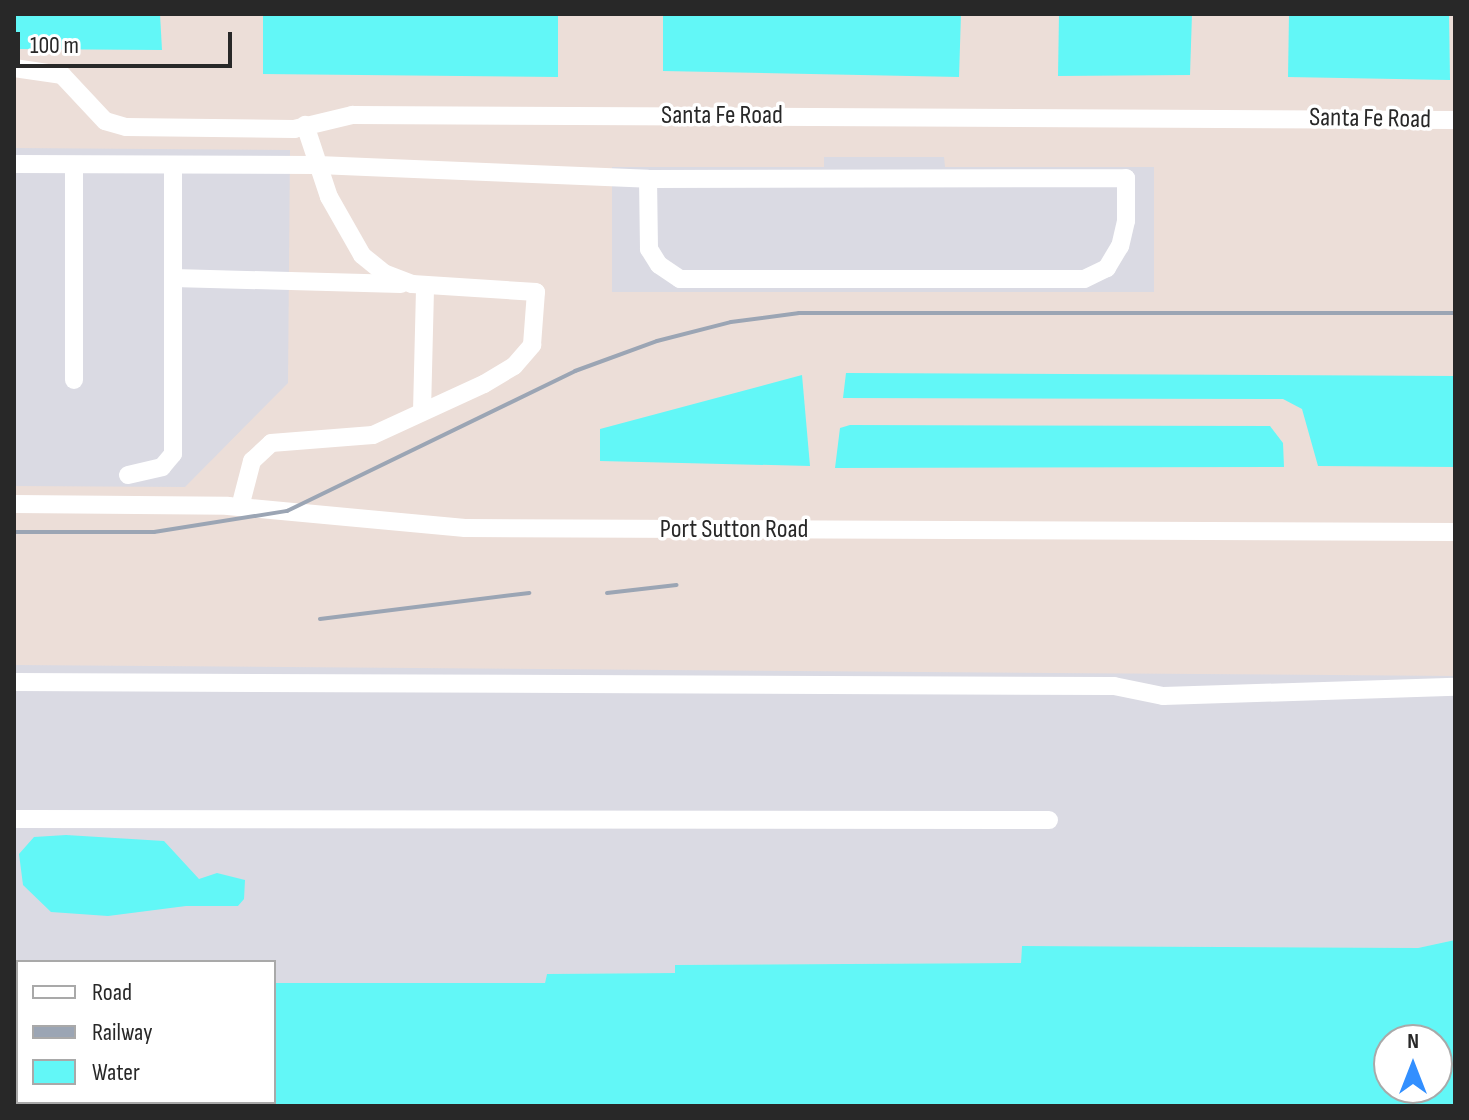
<!DOCTYPE html>
<html>
<head>
<meta charset="utf-8">
<style>
	body { margin:0 }
	#map { position:relative; width:1469px; height:1120px; overflow:hidden; background:#ecded8; font-family:"Sofia Sans Condensed",sans-serif }
	div>[style] { position:absolute }
	.industrial>* { inset:0; background:#dadae3 }
	.water>* { inset:0; background:#62f7f7 }
	.minor>* { height:18px; margin:-9px; padding:0 9px; transform-origin:9px; border-radius:9px; background:#fff }
	.rail>* { height:4px; margin:-2px; padding:0 2px; transform-origin:2px; border-radius:2px; background:#9ba5b4 }
	span { translate:-50% -50%; white-space:nowrap; text-align:center; line-height:1.15; -webkit-text-stroke:7px #fff; paint-order:stroke }
	.street-label { font-size:26px; color:#282828 }
	.frame { position:absolute; inset:0; border:16px solid #282828; pointer-events:none }
	.legend { position:absolute; left:16px; top:960px; width:260px; height:144px; box-sizing:border-box; background:#fff; border:2px solid #a9a9a9; margin:0; padding:10px 14px; list-style:none; font-size:24px; color:#282828 }
	.legend li { display:flex; align-items:center; gap:16px; height:40px }
	.legend b { width:40px; border:2px solid #a9a9a9 }
	.north { position:absolute; left:1373px; top:1024px; width:80px; height:80px; box-sizing:border-box; background:#fff; border:2px solid #a9a9a9; border-radius:50%; rotate:0deg; font-size:22px; font-weight:700; line-height:32px; text-align:center; color:#282828 }
	.north::after { content:''; display:block; margin:auto; width:28px; height:36px; background:#328fff; clip-path:polygon(50% 0,100% 100%,50% 72%,0 100%) }
	.scale { position:absolute; left:16px; top:32px; width:216px; height:36px; box-sizing:border-box; border:4px solid #282828; border-top:0; padding-left:10px; font-size:24px; line-height:28px; white-space:nowrap; color:#282828; -webkit-text-stroke:6px #fff; paint-order:stroke }
</style>
</head>
<body>
<div id="map">
	<div class="industrial">
		<i style="clip-path:polygon(14px 148px,290px 150px,288px 383px,185px 487px,14px 486px)"></i>
		<i style="clip-path:polygon(824px 157px,944px 157px,945px 167px,1154px 167px,1154px 292px,612px 292px,612px 167px,824px 167px)"></i>
		<i style="clip-path:polygon(14px 665px,1455px 676px,1455px 940px,1418px 948px,1022px 946px,1021px 963px,676px 965px,675px 973px,547px 974px,545px 983px,274px 983px,274px 962px,18px 962px,14px 976px)"></i>
	</div>
	<div class="water">
		<i style="clip-path:polygon(14px 14px,160px 14px,162px 50px,14px 49px)"></i>
		<i style="clip-path:polygon(263px 14px,558px 14px,558px 77px,263px 74px)"></i>
		<i style="clip-path:polygon(663px 14px,961px 14px,959px 77px,663px 71px)"></i>
		<i style="clip-path:polygon(1059px 14px,1192px 14px,1190px 75px,1058px 76px)"></i>
		<i style="clip-path:polygon(1289px 14px,1449px 14px,1450px 80px,1288px 77px)"></i>
		<i style="clip-path:polygon(846px 373px,1455px 376px,1455px 467px,1318px 466px,1302px 409px,1283px 399px,843px 398px)"></i>
		<i style="clip-path:polygon(802px 375px,810px 466px,600px 461px,600px 429px)"></i>
		<i style="clip-path:polygon(850px 425px,1270px 426px,1283px 443px,1284px 467px,835px 468px,840px 428px)"></i>
		<i style="clip-path:polygon(66px 835px,164px 841px,199px 879px,217px 873px,245px 880px,244px 899px,238px 906px,186px 906px,108px 916px,51px 912px,23px 885px,19px 854px,34px 837px)"></i>
		<i style="clip-path:polygon(evenodd,1455px 940px,1455px 1106px,14px 1106px,14px 976px,18px 1102px,274px 1102px,274px 983px,545px 983px,547px 974px,675px 973px,675px 965px,1021px 963px,1022px 946px,1418px 948px,1455px 940px,1389px 1040px,1437px 1040px,1437px 1088px,1389px 1088px,1389px 1040px)"></i>
	</div>
	<div class="minor">
		<i style="left:14px;top:68px;width:49px;rotate:8.3deg"></i>
		<i style="left:62px;top:75px;width:63px;rotate:46.9deg"></i>
		<i style="left:105px;top:121px;width:22px;rotate:16deg"></i>
		<i style="left:126px;top:127px;width:168px;rotate:0.7deg"></i>
		<i style="left:294px;top:129px;width:60px;rotate:-13.6deg"></i>
		<i style="left:352px;top:115px;width:1103px;rotate:0.26deg"></i>
		<i style="left:14px;top:164px;width:304px;rotate:0.2deg"></i>
		<i style="left:318px;top:165px;width:330px;rotate:2.4deg"></i>
		<i style="left:648px;top:179px;width:478px;rotate:-0.1deg"></i>
		<i style="left:1126px;top:178px;width:43px;rotate:90deg"></i>
		<i style="left:1126px;top:221px;width:26px;rotate:103deg"></i>
		<i style="left:1120px;top:246px;width:26px;rotate:121deg"></i>
		<i style="left:1107px;top:268px;width:25px;rotate:154deg"></i>
		<i style="left:1084px;top:279px;width:404px;rotate:180deg"></i>
		<i style="left:680px;top:279px;width:25px;rotate:-146deg"></i>
		<i style="left:659px;top:265px;width:19px;rotate:-122deg"></i>
		<i style="left:649px;top:249px;width:70px;rotate:-90.8deg"></i>
		<i style="left:74px;top:165px;width:215px;rotate:90deg"></i>
		<i style="left:173px;top:278px;width:228px;rotate:1.5deg"></i>
		<i style="left:422px;top:412px;width:127px;rotate:-88.6deg"></i>
		<i style="left:128px;top:475px;width:35px;rotate:-13deg"></i>
		<i style="left:162px;top:467px;width:17px;rotate:-50deg"></i>
		<i style="left:173px;top:454px;width:289px;rotate:-90deg"></i>
		<i style="left:14px;top:504px;width:214px;rotate:0.5deg"></i>
		<i style="left:228px;top:506px;width:238px;rotate:5.3deg"></i>
		<i style="left:465px;top:528px;width:990px;rotate:0.23deg"></i>
		<i style="left:240px;top:507px;width:48px;rotate:-75.4deg"></i>
		<i style="left:252px;top:461px;width:26px;rotate:-43deg"></i>
		<i style="left:271px;top:443px;width:102px;rotate:-4.5deg"></i>
		<i style="left:373px;top:435px;width:122px;rotate:-24.7deg"></i>
		<i style="left:484px;top:384px;width:35px;rotate:-31deg"></i>
		<i style="left:514px;top:366px;width:28px;rotate:-49deg"></i>
		<i style="left:532px;top:345px;width:53px;rotate:-85.7deg"></i>
		<i style="left:536px;top:292px;width:124px;rotate:-176.3deg"></i>
		<i style="left:412px;top:284px;width:30px;rotate:-159deg"></i>
		<i style="left:384px;top:273px;width:28px;rotate:-141deg"></i>
		<i style="left:362px;top:255px;width:67px;rotate:-119.6deg"></i>
		<i style="left:329px;top:197px;width:76px;rotate:-108.4deg"></i>
		<i style="left:14px;top:682px;width:1100px;rotate:0.21deg"></i>
		<i style="left:1114px;top:686px;width:50px;rotate:11.5deg"></i>
		<i style="left:1163px;top:696px;width:292px;rotate:-1.8deg"></i>
		<i style="left:14px;top:819px;width:1035px;rotate:0.06deg"></i>
	</div>
	<div class="rail">
		<i style="left:14px;top:532px;width:140px"></i>
		<i style="left:154px;top:532px;width:135px;rotate:-9deg"></i>
		<i style="left:287px;top:511px;width:320px;rotate:-25.9deg"></i>
		<i style="left:575px;top:371px;width:87px;rotate:-20.1deg"></i>
		<i style="left:657px;top:341px;width:76px;rotate:-14.4deg"></i>
		<i style="left:731px;top:322px;width:69px;rotate:-7.5deg"></i>
		<i style="left:799px;top:313px;width:656px"></i>
		<i style="left:607px;top:593px;width:70px;rotate:-6.5deg"></i>
		<i style="left:320px;top:619px;width:211px;rotate:-7.1deg"></i>
	</div>
	<div class="street-label">
		<span style="left:722px;top:116px">Santa Fe Road</span>
		<span style="left:1370px;top:119px;rotate:1deg">Santa Fe Road</span>
		<span style="left:734px;top:530px">Port Sutton Road</span>
	</div>
	<div class="frame"></div>
	<ul class="legend">
	<li><b style="height:10px;background:#fff"></b>Road</li>
	<li><b style="height:10px;background:#9ba5b4"></b>Railway</li>
	<li><b style="height:22px;background:#62f7f7"></b>Water</li>
	</ul>
	<div class="north">N</div>
	<div class="scale">100 m</div>
</div>
</body>
</html>
